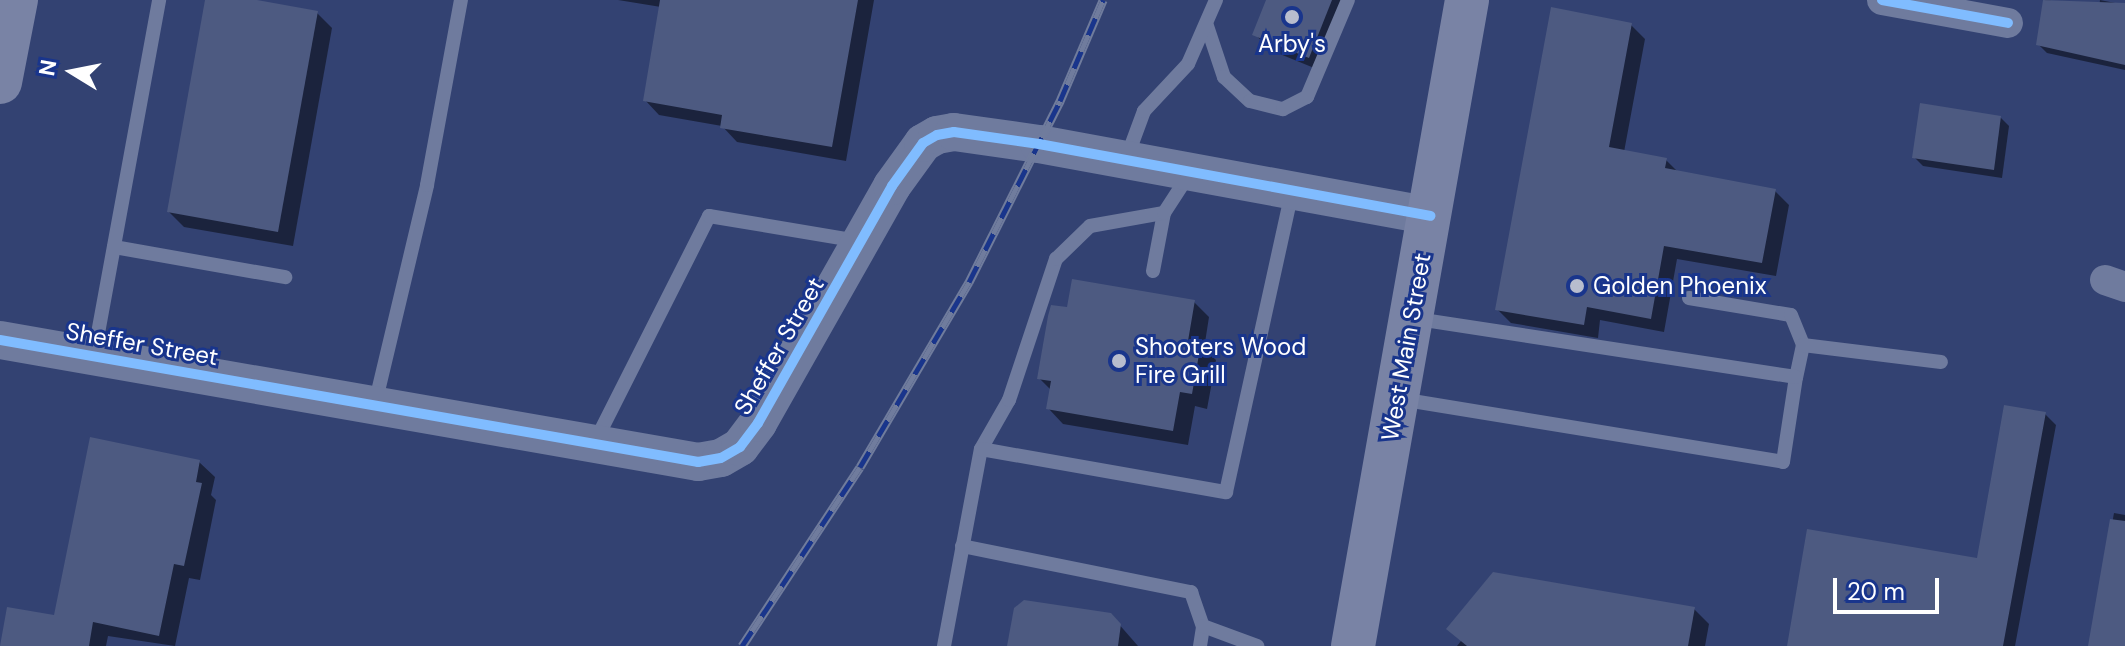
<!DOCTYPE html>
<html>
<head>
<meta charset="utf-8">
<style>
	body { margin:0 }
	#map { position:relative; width:2125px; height:646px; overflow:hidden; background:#334272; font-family:"DM Sans",sans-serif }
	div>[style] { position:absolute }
	.shadow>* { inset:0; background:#0007 }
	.building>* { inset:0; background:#4d5a81 }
	.service>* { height:14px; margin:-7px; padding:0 7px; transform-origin:7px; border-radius:7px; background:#6f7b9e }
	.minor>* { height:30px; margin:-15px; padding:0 15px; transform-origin:15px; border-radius:15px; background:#6f7b9e }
	.tertiary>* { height:38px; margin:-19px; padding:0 19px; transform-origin:19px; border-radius:19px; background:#6f7b9e }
	.primary>* { height:44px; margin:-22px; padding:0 22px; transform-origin:22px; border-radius:22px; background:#7983a5 }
	.rail>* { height:9px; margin-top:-4.5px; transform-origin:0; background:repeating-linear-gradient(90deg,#19358c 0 18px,#707c9d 0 36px); box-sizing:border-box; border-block:2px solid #707c9d }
	.cycleway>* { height:10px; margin:-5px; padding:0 5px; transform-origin:5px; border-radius:5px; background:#80bcff }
	.dots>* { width:22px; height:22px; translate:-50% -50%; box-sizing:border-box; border:4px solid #19358c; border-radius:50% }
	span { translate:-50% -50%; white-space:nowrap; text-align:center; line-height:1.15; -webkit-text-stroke:6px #19358c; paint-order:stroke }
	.poi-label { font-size:24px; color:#fff }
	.left { translate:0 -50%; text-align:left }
	.street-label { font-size:24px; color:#fff }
	.north { position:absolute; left:32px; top:32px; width:80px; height:80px; -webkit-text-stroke:6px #19358c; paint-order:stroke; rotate:280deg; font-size:22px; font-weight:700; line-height:32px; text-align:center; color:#fff }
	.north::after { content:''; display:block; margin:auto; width:28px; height:36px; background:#fff; clip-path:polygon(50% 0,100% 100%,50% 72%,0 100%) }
	.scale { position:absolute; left:1833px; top:578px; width:106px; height:36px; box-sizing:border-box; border:4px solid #fff; border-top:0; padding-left:10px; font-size:24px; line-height:28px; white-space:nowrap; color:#fff; -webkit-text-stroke:6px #19358c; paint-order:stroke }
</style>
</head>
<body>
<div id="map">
	<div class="shadow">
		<i style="clip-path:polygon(207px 0,245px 0,317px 13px,332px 28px,293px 246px,184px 227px,169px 212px)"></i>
		<i style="clip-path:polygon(618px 0,874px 0,846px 161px,737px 142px,722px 126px,659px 115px,645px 100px,661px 7px)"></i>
		<i style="clip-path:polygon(1269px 0,1353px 0,1324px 72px,1270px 50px,1255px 34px)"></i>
		<i style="clip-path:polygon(2045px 0,2099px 8px,2100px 0,2125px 5px,2125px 70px,2047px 53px,2038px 44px)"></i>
		<i style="clip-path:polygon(1631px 25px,1645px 39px,1624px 152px,1666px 160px,1679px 173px,1775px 191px,1789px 205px,1776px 276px,1677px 259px,1664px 332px,1600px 320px,1598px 338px,1511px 323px,1497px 309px)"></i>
		<i style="clip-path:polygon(2000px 117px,2009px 126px,2002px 178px,1923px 166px,1914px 157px)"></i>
		<i style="clip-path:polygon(1194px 302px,1209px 317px,1204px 349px,1216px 360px,1207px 409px,1195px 406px,1188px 445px,1063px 424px,1048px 408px,1051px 390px,1039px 378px,1069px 310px)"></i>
		<i style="clip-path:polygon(2045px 414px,2056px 425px,2015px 646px,1792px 646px,1979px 561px)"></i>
		<i style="clip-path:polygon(199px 462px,215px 477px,211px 495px,216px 500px,200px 580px,189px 578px,175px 646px,108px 636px,106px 646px,2px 646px,55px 617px)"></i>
		<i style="clip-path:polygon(2114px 513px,2125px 515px,2125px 646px,2090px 646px)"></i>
		<i style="clip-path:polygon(1694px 609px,1709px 624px,1705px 646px,1457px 646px,1461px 641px)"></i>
		<i style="clip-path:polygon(1110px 614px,1138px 646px,1009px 646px)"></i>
	</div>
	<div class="building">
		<i style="clip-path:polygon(205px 0,257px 0,318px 11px,278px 232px,167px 212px)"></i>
		<i style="clip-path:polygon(660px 0,858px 0,832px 147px,720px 128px,722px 115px,643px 101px)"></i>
		<i style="clip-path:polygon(1266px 0,1332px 0,1309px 58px,1252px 35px)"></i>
		<i style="clip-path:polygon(2043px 0,2125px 3px,2125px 65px,2036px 45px)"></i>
		<i style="clip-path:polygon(1551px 7px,1632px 23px,1609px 147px,1667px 158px,1665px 168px,1776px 189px,1762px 263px,1664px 246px,1651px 319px,1587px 307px,1584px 325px,1495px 310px)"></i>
		<i style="clip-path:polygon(1920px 103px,2001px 116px,1994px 170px,1912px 158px)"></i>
		<i style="clip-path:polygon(1072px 279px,1195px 300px,1188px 341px,1201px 343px,1192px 394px,1180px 392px,1173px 431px,1046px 409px,1051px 381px,1037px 379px,1048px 316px,1051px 305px,1067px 307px)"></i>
		<i style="clip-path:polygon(2004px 405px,2046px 412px,2003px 646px,1787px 646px,1807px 529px,1977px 558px)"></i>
		<i style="clip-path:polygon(90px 437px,200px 460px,196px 482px,202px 483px,184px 566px,174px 564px,159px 636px,93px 622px,89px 646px,0 646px,7px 607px,54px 615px)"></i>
		<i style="clip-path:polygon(2110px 519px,2125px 521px,2125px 646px,2088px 646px)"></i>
		<i style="clip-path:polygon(1493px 572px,1695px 607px,1688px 646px,1467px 646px,1446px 629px)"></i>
		<i style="clip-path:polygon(1024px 600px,1111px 613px,1121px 624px,1118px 646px,1007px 646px,1014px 608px)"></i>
	</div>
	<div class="service">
		<i style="left:1207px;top:26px;width:54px;rotate:71.6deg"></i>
		<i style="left:1224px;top:77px;width:35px;rotate:43deg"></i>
		<i style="left:1250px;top:101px;width:34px;rotate:14deg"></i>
		<i style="left:1283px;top:109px;width:27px;rotate:-27deg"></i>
		<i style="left:1307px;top:97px;width:105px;rotate:-67.1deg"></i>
		<i style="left:1127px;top:157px;width:49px;rotate:-69.7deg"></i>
		<i style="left:1144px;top:111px;width:64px;rotate:-46.9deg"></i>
		<i style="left:1188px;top:64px;width:70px;rotate:-66.4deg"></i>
		<i style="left:114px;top:247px;width:174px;rotate:10deg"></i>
		<i style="left:1153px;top:271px;width:59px;rotate:-79.3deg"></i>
		<i style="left:1689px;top:298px;width:103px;rotate:9.5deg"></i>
		<i style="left:1791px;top:315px;width:32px;rotate:68deg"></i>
		<i style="left:1803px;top:345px;width:33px;rotate:102deg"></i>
		<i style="left:1803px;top:345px;width:139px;rotate:7deg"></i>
		<i style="left:94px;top:355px;width:361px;rotate:-79.6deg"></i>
		<i style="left:1400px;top:399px;width:388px;rotate:9.3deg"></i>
		<i style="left:1783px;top:462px;width:86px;rotate:-81.3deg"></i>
		<i style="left:1796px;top:377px;width:384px;rotate:-171.3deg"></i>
		<i style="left:375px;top:404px;width:225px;rotate:-76.6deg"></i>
		<i style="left:427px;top:185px;width:188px;rotate:-79.6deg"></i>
		<i style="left:596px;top:440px;width:251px;rotate:-63.2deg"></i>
		<i style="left:709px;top:216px;width:152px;rotate:9.5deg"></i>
		<i style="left:981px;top:449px;width:56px;rotate:-60.3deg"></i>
		<i style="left:1009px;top:400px;width:149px;rotate:-71.6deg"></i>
		<i style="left:1056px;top:259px;width:47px;rotate:-44.1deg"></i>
		<i style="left:1090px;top:226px;width:75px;rotate:-10deg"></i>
		<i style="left:1164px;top:213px;width:48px;rotate:-57deg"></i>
		<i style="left:962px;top:546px;width:234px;rotate:11.4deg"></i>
		<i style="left:1191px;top:592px;width:36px;rotate:71deg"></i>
		<i style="left:944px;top:646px;width:200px;rotate:-79.4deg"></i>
		<i style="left:981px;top:449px;width:249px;rotate:10deg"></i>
		<i style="left:1226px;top:492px;width:307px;rotate:-77.6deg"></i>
		<i style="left:1200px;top:646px;width:20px;rotate:-81deg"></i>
		<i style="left:1203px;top:626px;width:58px;rotate:20.3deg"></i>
	</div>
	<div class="minor">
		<i style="left:1882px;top:0;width:128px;rotate:10.3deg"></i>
		<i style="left:2105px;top:280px;width:21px;rotate:19deg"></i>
	</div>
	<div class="tertiary">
		<i style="left:0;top:340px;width:709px;rotate:9.91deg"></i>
		<i style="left:698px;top:462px;width:23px;rotate:-10deg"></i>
		<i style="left:721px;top:458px;width:22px;rotate:-30deg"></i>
		<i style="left:740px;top:447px;width:30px;rotate:-53deg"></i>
		<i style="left:758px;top:423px;width:272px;rotate:-60.5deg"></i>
		<i style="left:892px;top:186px;width:53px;rotate:-54.2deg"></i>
		<i style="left:923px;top:143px;width:16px;rotate:-30deg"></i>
		<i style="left:937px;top:135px;width:17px;rotate:-10deg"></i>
		<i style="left:954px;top:132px;width:86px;rotate:8deg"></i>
		<i style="left:1039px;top:144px;width:398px;rotate:10.4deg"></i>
	</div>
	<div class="primary">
		<i style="left:0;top:82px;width:84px;rotate:-79deg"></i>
		<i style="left:1353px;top:646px;width:656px;rotate:-79.99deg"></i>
	</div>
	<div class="rail">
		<i style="left:742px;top:646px;width:214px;rotate:-56.6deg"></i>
		<i style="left:860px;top:467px;width:215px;rotate:-59.5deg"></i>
		<i style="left:969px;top:282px;width:203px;rotate:-63.3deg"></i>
		<i style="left:1060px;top:101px;width:110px;rotate:-66.9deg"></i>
	</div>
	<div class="cycleway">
		<i style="left:1882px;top:0;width:128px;rotate:10.3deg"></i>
		<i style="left:0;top:340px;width:709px;rotate:9.91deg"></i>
		<i style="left:698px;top:462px;width:23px;rotate:-10deg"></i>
		<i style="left:721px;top:458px;width:22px;rotate:-30deg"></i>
		<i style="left:740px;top:447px;width:30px;rotate:-53deg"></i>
		<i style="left:758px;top:423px;width:272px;rotate:-60.5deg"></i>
		<i style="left:892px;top:186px;width:53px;rotate:-54.2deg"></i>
		<i style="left:923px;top:143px;width:16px;rotate:-30deg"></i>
		<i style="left:937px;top:135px;width:17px;rotate:-10deg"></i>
		<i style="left:954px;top:132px;width:86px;rotate:8deg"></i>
		<i style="left:1039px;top:144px;width:398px;rotate:10.4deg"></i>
	</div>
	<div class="dots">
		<i style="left:1292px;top:17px;background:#b8bdce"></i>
		<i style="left:1577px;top:286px;background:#b8bdce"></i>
		<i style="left:1119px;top:361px;background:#b8bdce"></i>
	</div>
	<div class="poi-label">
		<span style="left:1292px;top:44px">Arby's</span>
		<span class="left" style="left:1593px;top:286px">Golden Phoenix</span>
		<span class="left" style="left:1135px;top:361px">Shooters Wood<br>Fire Grill</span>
	</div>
	<div class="street-label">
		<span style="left:142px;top:344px;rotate:10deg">Sheffer Street</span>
		<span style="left:779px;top:346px;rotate:-60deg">Sheffer Street</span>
		<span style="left:1406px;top:347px;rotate:-80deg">West Main Street</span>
	</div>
	<div class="north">N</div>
	<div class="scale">20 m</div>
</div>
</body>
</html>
